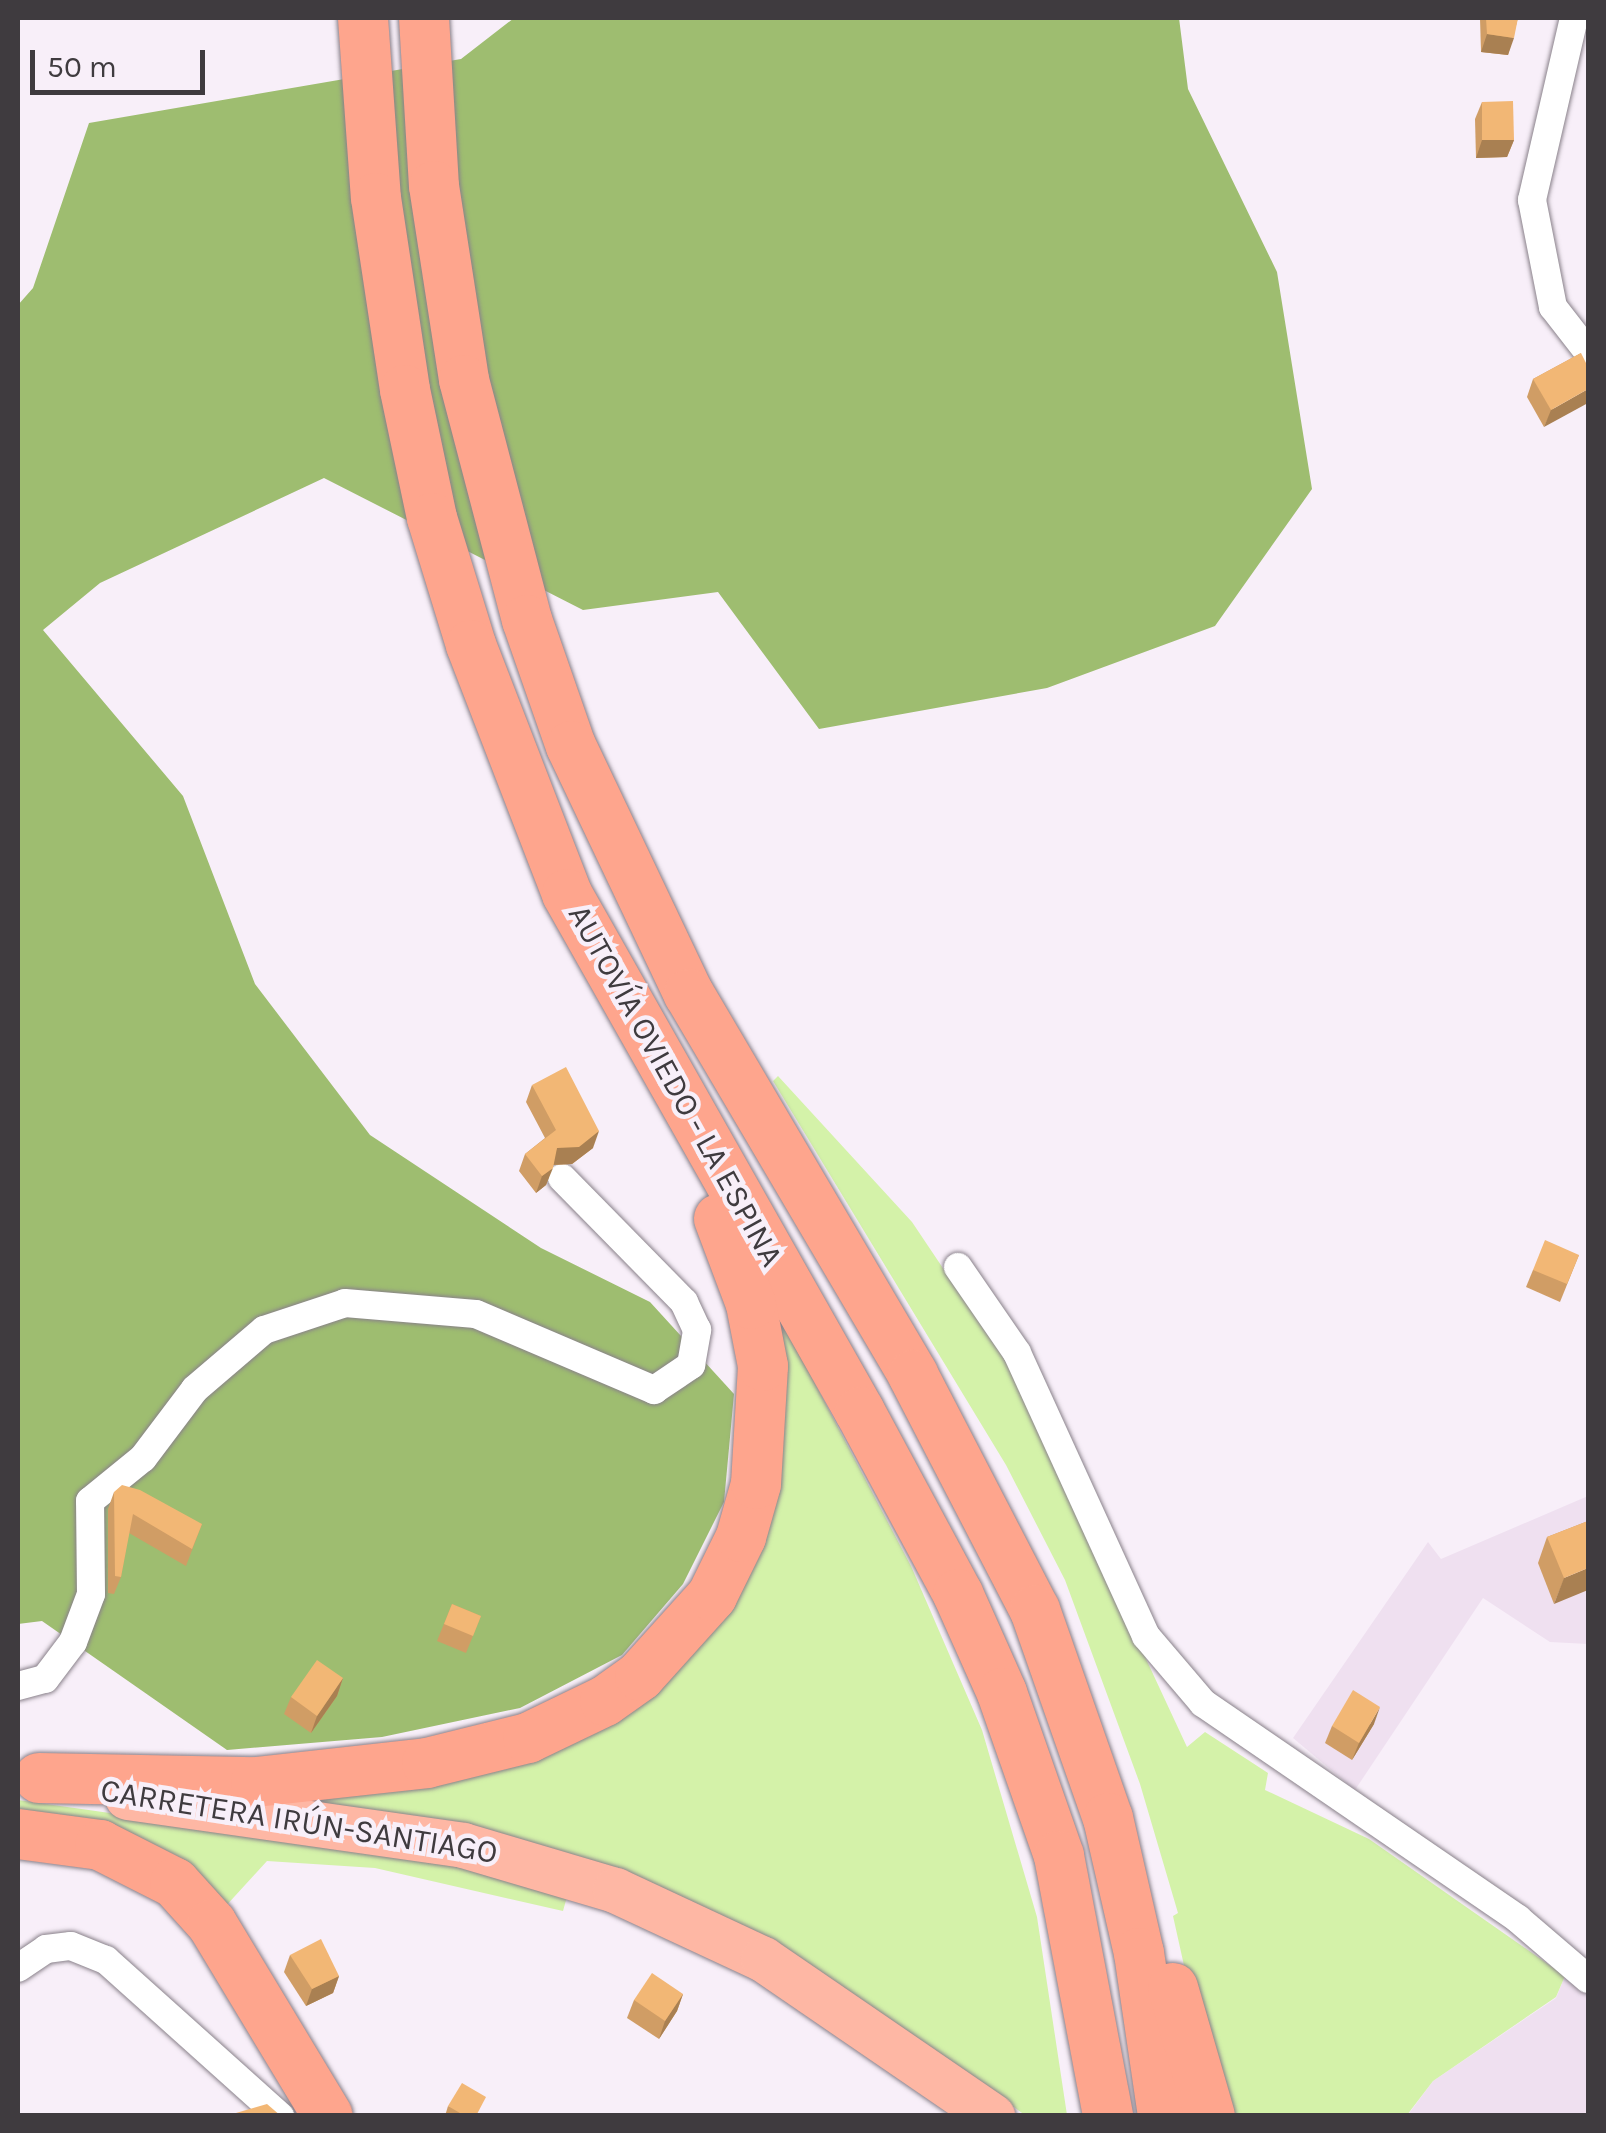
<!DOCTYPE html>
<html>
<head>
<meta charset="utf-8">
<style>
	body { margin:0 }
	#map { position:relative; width:1606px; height:2133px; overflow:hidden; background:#f8eff9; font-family:Karla,sans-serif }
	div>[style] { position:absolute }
	.built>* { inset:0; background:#efe0f0 }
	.green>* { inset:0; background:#d4f2a9 }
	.forest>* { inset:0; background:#9ebd70 }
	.roads { filter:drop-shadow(0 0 2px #89818a) drop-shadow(0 0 2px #89818a) }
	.minor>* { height:28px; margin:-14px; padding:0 14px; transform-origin:14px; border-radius:14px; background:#fff }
	.trunk>* { height:45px; margin:-22.5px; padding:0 22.5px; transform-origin:22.5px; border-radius:22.5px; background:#feb7a4 }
	.motorway>* { height:50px; margin:-25px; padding:0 25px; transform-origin:25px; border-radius:25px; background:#fea58d }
	.wall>* { inset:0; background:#d09d65 }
	.shaded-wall>* { inset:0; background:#a98052 }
	.building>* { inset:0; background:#f2b775 }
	span { translate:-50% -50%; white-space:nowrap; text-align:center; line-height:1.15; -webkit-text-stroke:9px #f8eff9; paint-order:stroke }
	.street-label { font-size:32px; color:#3f3b3f }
	.frame { position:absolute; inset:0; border:20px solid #3f3b3f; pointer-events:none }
	.scale { position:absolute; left:30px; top:50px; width:175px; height:45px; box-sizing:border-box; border:5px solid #3f3b3f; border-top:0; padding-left:12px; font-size:30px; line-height:35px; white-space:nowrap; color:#3f3b3f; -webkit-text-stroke:8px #f8eff9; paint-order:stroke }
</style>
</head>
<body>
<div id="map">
	<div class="built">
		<i style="clip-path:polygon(1588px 1496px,1588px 1644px,1550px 1642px,1483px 1598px,1355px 1790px,1293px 1738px,1428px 1542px,1441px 1559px)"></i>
		<i style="clip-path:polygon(1565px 1976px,1588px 1992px,1588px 2115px,1407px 2116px,1433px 2081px,1556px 1998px)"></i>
	</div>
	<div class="green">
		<i style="clip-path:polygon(778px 1076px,912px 1222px,1012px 1371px,1187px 1747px,1205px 1732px,1268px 1773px,1265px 1790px,1369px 1839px,1565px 1976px,1556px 1997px,1433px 2081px,1407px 2115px,1230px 2115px,1185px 1970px,1173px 1916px,1178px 1913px,1140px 1784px,1065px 1580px,1006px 1465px,773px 1081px)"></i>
		<i style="clip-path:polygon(770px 1298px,911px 1566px,982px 1730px,1037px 1917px,1067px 2115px,1025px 2115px,820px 1971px,257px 1795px,482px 1763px,721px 1602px)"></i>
		<i style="clip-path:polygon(18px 1800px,419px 1857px,568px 1893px,563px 1911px,375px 1868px,267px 1861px,224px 1908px,18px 1816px)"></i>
	</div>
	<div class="forest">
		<i style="clip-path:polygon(514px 18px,1179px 18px,1188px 89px,1277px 272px,1312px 489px,1215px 626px,1047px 688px,819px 729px,718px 592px,583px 610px,324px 478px,100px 583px,43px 630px,183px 796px,255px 984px,370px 1135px,541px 1248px,650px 1302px,734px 1394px,724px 1502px,683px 1584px,622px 1655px,520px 1708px,382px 1737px,227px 1750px,42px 1621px,18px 1624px,18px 305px,33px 288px,89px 123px,461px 59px)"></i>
	</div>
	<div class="roads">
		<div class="minor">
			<i style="left:1574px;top:18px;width:187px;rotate:103deg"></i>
			<i style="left:1532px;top:200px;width:109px;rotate:78.9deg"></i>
			<i style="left:1553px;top:307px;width:57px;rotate:52.1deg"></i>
			<i style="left:958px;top:1267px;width:104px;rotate:55.5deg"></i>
			<i style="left:1017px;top:1353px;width:311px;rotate:65.5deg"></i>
			<i style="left:1146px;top:1636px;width:88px;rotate:49.6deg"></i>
			<i style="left:1203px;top:1703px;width:382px;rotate:34.4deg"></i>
			<i style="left:1518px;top:1919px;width:92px;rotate:40.6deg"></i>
			<i style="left:18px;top:1686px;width:28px;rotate:-15deg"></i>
			<i style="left:45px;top:1679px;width:46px;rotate:-52.9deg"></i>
			<i style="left:73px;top:1642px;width:51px;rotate:-69.4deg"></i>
			<i style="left:91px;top:1594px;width:93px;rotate:-90.6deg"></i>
			<i style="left:90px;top:1501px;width:68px;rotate:-39.1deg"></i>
			<i style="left:143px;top:1458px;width:86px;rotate:-53deg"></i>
			<i style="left:195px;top:1389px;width:91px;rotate:-40.5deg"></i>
			<i style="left:264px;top:1330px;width:85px;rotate:-18.4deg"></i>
			<i style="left:345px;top:1303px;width:131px;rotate:4.8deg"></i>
			<i style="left:476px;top:1314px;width:194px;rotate:23.1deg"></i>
			<i style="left:654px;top:1390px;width:45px;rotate:-34deg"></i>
			<i style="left:691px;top:1365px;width:36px;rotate:-80deg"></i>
			<i style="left:697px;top:1330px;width:31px;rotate:-115deg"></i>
			<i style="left:684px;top:1302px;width:174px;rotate:-134.5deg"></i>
			<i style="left:18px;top:1968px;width:34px;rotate:-34deg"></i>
			<i style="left:46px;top:1949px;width:25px;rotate:-7deg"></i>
			<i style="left:71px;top:1946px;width:38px;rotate:22deg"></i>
			<i style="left:106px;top:1960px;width:234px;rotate:41.9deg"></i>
		</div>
		<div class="trunk">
			<i style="left:127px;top:1797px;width:339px;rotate:8.1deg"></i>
			<i style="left:463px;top:1845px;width:159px;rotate:16.5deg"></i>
			<i style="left:615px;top:1890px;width:163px;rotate:25deg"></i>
			<i style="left:763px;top:1959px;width:278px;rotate:34.4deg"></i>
		</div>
		<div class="motorway">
			<i style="left:363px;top:18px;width:180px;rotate:85.9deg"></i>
			<i style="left:376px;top:198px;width:194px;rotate:81.4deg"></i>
			<i style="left:405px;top:390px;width:131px;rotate:78.1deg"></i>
			<i style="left:432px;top:518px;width:133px;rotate:72.9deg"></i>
			<i style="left:471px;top:645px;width:267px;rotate:68.9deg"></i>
			<i style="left:567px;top:894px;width:595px;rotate:60.51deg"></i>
			<i style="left:860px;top:1412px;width:207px;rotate:61.7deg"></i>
			<i style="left:958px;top:1594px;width:108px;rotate:66deg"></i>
			<i style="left:1002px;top:1693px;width:173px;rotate:70.7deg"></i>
			<i style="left:1059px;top:1856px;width:265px;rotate:79.3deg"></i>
			<i style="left:424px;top:18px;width:168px;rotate:86.6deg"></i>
			<i style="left:434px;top:186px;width:196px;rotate:81.2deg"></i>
			<i style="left:464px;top:380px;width:248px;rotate:75.3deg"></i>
			<i style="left:527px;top:620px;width:133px;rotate:70.8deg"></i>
			<i style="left:571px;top:746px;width:275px;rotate:64.6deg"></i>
			<i style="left:689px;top:994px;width:442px;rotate:59.5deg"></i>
			<i style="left:913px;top:1375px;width:265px;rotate:62.6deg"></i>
			<i style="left:1035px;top:1610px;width:220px;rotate:70.7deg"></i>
			<i style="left:1108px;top:1818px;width:139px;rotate:77.1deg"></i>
			<i style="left:1139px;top:1953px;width:165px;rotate:81.6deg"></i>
			<i style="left:39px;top:1778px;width:217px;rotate:1.1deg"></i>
			<i style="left:256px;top:1782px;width:172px;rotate:-6.3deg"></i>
			<i style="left:427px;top:1763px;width:104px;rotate:-13.9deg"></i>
			<i style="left:528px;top:1738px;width:85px;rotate:-25.7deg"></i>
			<i style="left:605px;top:1701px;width:43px;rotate:-35.5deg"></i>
			<i style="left:640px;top:1676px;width:108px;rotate:-48deg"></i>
			<i style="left:712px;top:1596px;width:66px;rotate:-63.8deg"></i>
			<i style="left:741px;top:1537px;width:55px;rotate:-74.2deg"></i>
			<i style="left:756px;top:1484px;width:118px;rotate:-86.6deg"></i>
			<i style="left:763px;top:1366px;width:63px;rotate:-101deg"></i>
			<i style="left:751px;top:1304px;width:91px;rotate:-110.6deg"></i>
			<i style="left:18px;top:1834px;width:83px;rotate:7.6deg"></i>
			<i style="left:100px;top:1845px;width:84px;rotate:26.9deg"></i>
			<i style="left:175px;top:1883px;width:55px;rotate:47.9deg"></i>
			<i style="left:212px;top:1924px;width:224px;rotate:58.9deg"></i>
			<i style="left:1173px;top:1988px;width:133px;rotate:73.9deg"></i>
		</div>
	</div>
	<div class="wall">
		<i style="clip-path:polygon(1480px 18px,1518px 18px,1508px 55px,1481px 52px)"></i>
		<i style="clip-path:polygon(1482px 102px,1514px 140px,1507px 157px,1476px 158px,1475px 119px)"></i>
		<i style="clip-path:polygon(1581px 353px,1544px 427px,1527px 397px,1533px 379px)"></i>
		<i style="clip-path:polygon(532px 1085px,593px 1148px,572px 1164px,553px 1165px,546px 1185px,536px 1193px,519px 1171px,525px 1154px,545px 1138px,526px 1102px)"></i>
		<i style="clip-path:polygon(1579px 1255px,1560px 1302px,1526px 1287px,1533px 1270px)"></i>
		<i style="clip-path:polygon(114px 1492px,202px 1524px,186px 1566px,129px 1533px,121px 1577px,114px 1594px,108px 1593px,108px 1509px)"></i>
		<i style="clip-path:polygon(1588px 1521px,1554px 1604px,1538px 1563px,1547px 1537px)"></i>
		<i style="clip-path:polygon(452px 1604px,481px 1616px,466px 1653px,437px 1641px)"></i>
		<i style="clip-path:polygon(343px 1678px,337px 1696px,311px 1733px,284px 1714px,291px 1697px)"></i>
		<i style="clip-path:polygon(1374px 1724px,1352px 1760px,1325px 1743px,1332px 1726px)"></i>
		<i style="clip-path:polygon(290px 1955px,339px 1976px,333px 1993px,306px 2006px,284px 1972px)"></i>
		<i style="clip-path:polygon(683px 1994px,677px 2011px,659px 2039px,627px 2018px,634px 2000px)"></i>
		<i style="clip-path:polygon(448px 2106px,479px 2116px,445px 2116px)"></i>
	</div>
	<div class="shaded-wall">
		<i style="clip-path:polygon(1487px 34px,1514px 38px,1508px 55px,1481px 52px)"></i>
		<i style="clip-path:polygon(1482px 140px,1514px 140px,1507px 157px,1476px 158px)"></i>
		<i style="clip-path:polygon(1588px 389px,1588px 403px,1544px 427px,1551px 410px)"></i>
		<i style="clip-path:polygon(599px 1131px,593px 1148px,572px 1164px,550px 1165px,557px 1148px)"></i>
		<i style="clip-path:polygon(553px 1168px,546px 1185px,536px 1193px,542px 1176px)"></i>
		<i style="clip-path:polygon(1588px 1568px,1588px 1590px,1554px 1604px,1564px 1578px)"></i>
		<i style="clip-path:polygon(343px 1678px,337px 1696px,311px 1733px,317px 1716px)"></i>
		<i style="clip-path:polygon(1380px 1707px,1374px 1724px,1352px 1760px,1359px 1743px)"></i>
		<i style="clip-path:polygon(339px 1976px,333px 1993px,306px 2006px,312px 1989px)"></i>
		<i style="clip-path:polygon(683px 1994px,677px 2011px,659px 2039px,665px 2021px)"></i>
	</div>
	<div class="building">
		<i style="clip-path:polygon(1486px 18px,1518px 18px,1514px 38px,1487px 34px)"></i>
		<i style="clip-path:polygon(1513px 101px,1514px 140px,1482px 140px,1482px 102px)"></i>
		<i style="clip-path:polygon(1581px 353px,1588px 367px,1588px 389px,1551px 410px,1533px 379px)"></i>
		<i style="clip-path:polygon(566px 1067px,599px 1131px,579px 1147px,557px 1148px,553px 1168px,542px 1176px,525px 1154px,556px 1130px,532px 1085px)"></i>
		<i style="clip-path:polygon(1545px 1240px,1579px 1255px,1567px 1284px,1533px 1270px)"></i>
		<i style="clip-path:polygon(122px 1485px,140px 1490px,202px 1524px,192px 1549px,133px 1514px,121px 1577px,115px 1576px,114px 1492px)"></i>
		<i style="clip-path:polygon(1588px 1521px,1588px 1568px,1564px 1578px,1547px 1537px)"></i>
		<i style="clip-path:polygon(452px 1604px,481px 1616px,473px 1636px,444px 1624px)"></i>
		<i style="clip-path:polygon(317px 1660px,343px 1678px,317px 1716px,291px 1697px)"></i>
		<i style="clip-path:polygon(1353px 1690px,1380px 1707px,1359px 1743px,1332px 1726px)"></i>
		<i style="clip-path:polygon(321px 1939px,339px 1976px,312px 1989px,290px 1955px)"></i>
		<i style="clip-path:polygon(652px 1973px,683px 1994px,665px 2021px,634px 2000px)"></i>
		<i style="clip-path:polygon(462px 2083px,486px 2097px,476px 2116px,465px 2116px,448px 2106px)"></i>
		<i style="clip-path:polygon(267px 2104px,281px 2116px,229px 2115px)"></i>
	</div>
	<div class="street-label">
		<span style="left:675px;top:1086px;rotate:61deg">AUTOVÍA OVIEDO - LA ESPINA</span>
		<span style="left:299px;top:1822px;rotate:9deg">CARRETERA IRÚN-SANTIAGO</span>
	</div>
	<div class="frame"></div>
	<div class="scale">50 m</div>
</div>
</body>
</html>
